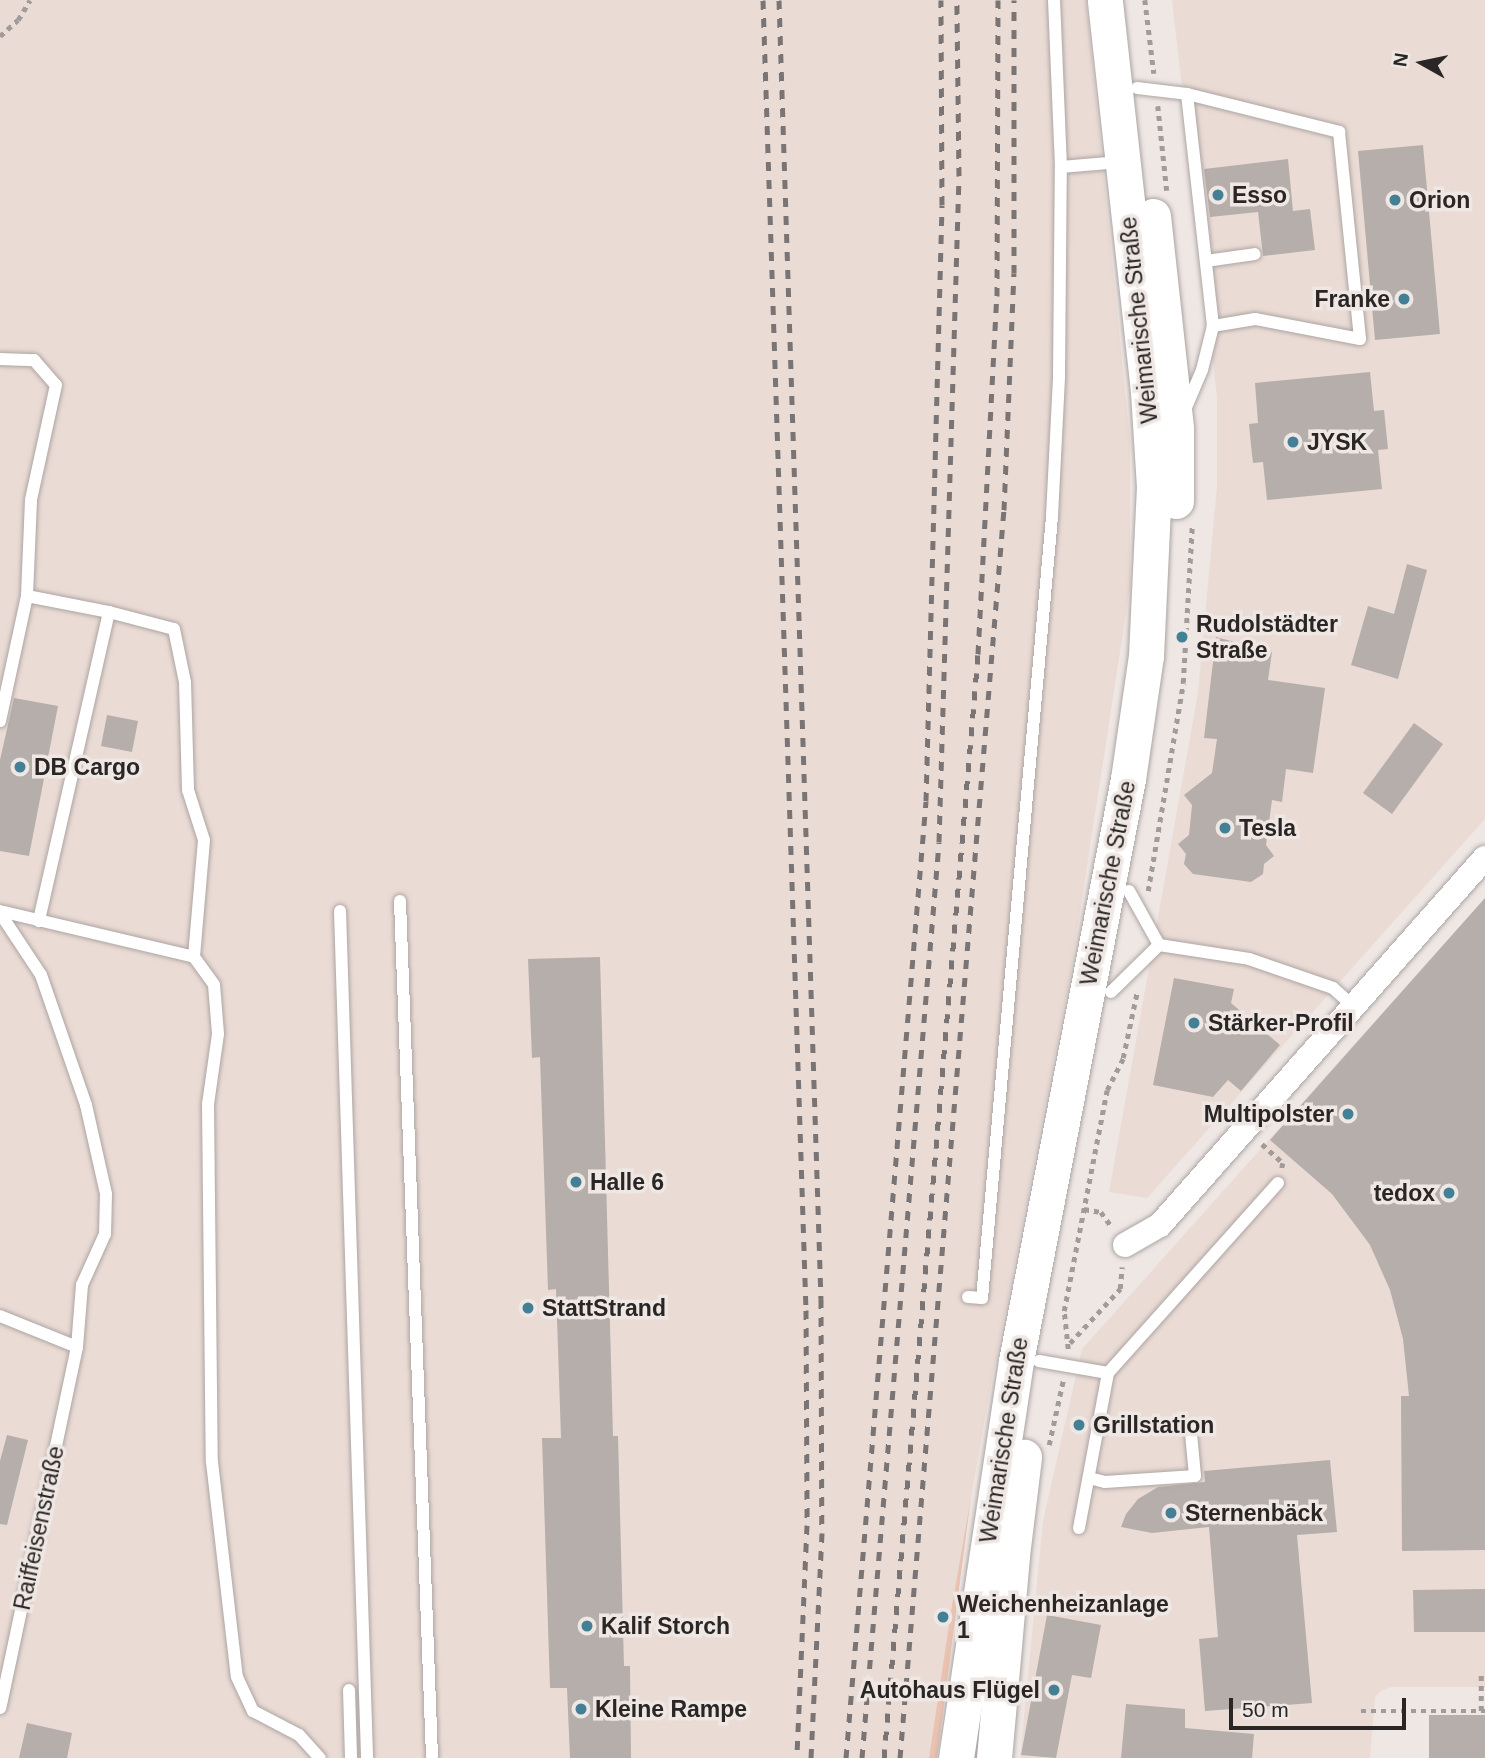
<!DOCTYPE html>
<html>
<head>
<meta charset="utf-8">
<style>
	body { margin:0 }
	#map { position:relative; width:1485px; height:1758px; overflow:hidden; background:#eee7e4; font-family:Arial,sans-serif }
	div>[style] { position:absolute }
	.built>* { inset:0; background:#ebdbd5 }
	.green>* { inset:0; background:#e9c2b1 }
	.building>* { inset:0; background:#b5aeab }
	.path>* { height:4.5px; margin-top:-2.25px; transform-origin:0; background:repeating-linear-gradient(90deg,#a19b99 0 5px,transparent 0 10px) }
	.roads { filter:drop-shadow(0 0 2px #aca5a3) drop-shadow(0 0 2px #aca5a3) }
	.service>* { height:12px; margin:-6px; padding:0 6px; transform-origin:6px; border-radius:6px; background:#fff }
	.minor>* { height:24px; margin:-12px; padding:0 12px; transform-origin:12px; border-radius:12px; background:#fff }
	.secondary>* { height:35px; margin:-17.5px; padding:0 17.5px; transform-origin:17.5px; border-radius:17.5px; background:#fff }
	.rail>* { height:5px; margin-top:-2.5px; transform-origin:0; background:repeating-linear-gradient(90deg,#7a7574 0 9px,transparent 0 18px) }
	.dots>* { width:19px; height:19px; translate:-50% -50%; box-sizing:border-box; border:4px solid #eee7e4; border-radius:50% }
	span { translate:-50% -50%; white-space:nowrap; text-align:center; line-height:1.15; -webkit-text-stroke:7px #eee7e4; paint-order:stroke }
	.poi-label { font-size:23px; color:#292625; font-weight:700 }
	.left { translate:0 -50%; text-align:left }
	.right { translate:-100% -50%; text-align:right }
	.street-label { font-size:23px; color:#292625 }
	.north { position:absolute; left:1387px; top:28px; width:70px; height:70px; -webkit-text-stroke:5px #eee7e4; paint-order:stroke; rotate:279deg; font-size:19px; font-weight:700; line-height:28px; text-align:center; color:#292625 }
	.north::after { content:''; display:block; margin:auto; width:24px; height:32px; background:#292625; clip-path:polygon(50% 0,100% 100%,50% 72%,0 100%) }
	.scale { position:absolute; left:1229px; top:1698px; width:177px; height:32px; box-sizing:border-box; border:4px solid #292625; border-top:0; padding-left:9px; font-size:21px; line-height:24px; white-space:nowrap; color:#292625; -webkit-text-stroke:5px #eee7e4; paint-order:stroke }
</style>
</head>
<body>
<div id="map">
	<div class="built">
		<i style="clip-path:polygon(0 0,1086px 0,1130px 440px,1130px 587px,1072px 964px,990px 1390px,951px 1611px,929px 1758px,0 1758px)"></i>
		<i style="clip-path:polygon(1172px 0,1485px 0,1485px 819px,1147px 1198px,1109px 1192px,1198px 693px,1217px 486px,1217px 397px)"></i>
		<i style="clip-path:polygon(1485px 898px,1485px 1687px,1391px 1687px,1381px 1691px,1375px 1697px,1370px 1758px,1020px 1758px,1043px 1521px,1082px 1349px)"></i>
	</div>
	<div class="green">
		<i style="clip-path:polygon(971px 1497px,937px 1758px,929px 1758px,951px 1611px)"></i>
	</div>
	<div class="building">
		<i style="clip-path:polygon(1423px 145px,1440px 334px,1375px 340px,1358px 151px)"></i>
		<i style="clip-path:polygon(1288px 159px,1293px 211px,1310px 209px,1315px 250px,1263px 256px,1258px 212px,1210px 217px,1204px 169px)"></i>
		<i style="clip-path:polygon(1370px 372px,1374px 411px,1384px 410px,1388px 449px,1378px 450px,1382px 489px,1267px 500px,1263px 462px,1253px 463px,1251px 445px,1249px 424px,1258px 423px,1255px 383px)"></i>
		<i style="clip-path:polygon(1407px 564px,1427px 570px,1398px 679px,1351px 665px,1368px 606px,1394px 614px)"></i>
		<i style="clip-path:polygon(1216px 637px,1272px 652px,1268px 680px,1325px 688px,1313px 773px,1286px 769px,1282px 802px,1272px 800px,1266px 845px,1274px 856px,1264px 864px,1263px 874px,1251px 882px,1193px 874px,1184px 864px,1186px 854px,1178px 844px,1189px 835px,1192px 805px,1184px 795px,1212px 773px,1217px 739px,1204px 738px)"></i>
		<i style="clip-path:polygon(14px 698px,58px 706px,29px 856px,0 851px,0 760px)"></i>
		<i style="clip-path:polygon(107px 715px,138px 721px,132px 752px,101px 746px)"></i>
		<i style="clip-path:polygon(1414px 723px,1443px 744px,1392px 814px,1363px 793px)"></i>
		<i style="clip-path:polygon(1485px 898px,1485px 1550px,1402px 1551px,1401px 1396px,1409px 1396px,1403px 1339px,1390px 1290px,1370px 1245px,1332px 1194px,1270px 1140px)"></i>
		<i style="clip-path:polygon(600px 957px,613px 1436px,618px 1436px,624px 1666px,630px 1666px,631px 1758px,570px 1758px,567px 1688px,550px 1688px,542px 1438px,561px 1438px,556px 1289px,548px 1290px,540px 1057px,532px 1058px,528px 959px)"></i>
		<i style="clip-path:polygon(1174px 978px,1234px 989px,1231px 1003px,1280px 1045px,1241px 1091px,1228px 1080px,1213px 1097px,1153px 1085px)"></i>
		<i style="clip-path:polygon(7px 1435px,28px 1440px,7px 1525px,0 1524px,0 1461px)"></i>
		<i style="clip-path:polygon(1330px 1460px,1337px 1532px,1297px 1535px,1312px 1703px,1205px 1711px,1199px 1639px,1218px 1637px,1209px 1527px,1152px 1533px,1121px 1527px,1126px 1514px,1138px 1499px,1158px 1487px,1205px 1482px,1204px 1471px)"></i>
		<i style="clip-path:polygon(1485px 1589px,1485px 1632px,1414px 1632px,1413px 1590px)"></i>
		<i style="clip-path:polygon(1047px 1615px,1101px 1625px,1091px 1678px,1072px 1675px,1056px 1758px,1021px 1755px)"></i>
		<i style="clip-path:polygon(1126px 1704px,1185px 1709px,1185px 1728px,1254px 1734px,1252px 1758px,1121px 1758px)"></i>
		<i style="clip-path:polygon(1429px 1715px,1485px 1715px,1485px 1758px,1429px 1758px)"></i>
		<i style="clip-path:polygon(27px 1723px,72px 1733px,67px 1758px,19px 1758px)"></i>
	</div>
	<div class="path">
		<i style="left:1145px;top:0;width:74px;rotate:83deg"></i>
		<i style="left:0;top:36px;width:24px;rotate:-42deg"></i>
		<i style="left:18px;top:20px;width:23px;rotate:-59deg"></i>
		<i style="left:1158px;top:106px;width:85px;rotate:84deg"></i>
		<i style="left:1148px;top:891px;width:211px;rotate:-80.4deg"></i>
		<i style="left:1183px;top:683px;width:158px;rotate:-86.7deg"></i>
		<i style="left:1262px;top:1144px;width:28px;rotate:42deg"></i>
		<i style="left:1283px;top:1163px;width:5px;rotate:101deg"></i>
		<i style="left:1084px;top:1209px;width:17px;rotate:10deg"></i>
		<i style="left:1101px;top:1212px;width:19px;rotate:54deg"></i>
		<i style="left:1070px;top:1343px;width:74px;rotate:-47.2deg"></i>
		<i style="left:1120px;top:1289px;width:22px;rotate:-85deg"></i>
		<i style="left:1068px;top:1349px;width:38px;rotate:-96deg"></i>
		<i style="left:1064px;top:1311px;width:225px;rotate:-79deg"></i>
		<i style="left:1107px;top:1090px;width:36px;rotate:-63deg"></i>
		<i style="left:1123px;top:1058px;width:67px;rotate:-78deg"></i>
		<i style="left:1049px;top:1445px;width:66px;rotate:-77.7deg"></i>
		<i style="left:1361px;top:1711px;width:124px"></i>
		<i style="left:1481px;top:1711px;width:38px;rotate:-90deg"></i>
	</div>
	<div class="roads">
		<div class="service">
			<i style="left:1137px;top:88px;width:50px;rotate:6.8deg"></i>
			<i style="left:1187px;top:94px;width:233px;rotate:83.6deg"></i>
			<i style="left:1213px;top:326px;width:45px;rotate:104deg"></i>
			<i style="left:1202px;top:370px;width:46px;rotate:113.2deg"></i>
			<i style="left:1187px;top:94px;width:157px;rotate:14deg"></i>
			<i style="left:1339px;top:132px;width:208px;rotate:84.2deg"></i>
			<i style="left:1360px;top:339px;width:107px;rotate:-169.2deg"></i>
			<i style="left:1255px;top:319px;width:43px;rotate:170.5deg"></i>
			<i style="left:1061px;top:167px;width:59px;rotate:-4.8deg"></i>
			<i style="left:1206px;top:261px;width:49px;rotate:-8.1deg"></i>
			<i style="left:0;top:359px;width:34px;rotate:2deg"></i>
			<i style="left:34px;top:360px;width:33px;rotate:49deg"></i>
			<i style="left:56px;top:385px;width:118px;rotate:102.3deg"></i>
			<i style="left:31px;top:500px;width:96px;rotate:92.4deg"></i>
			<i style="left:27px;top:596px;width:128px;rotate:102.2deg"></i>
			<i style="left:27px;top:596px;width:84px;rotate:11deg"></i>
			<i style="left:109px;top:612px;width:317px;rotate:102.8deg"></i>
			<i style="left:109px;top:612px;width:67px;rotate:14.7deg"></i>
			<i style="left:174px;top:629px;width:54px;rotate:78.3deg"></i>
			<i style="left:185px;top:682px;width:108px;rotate:88.4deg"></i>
			<i style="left:188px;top:790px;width:52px;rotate:72.3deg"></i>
			<i style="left:204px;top:840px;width:117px;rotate:94.9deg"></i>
			<i style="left:1129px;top:891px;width:62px;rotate:60.9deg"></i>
			<i style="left:1159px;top:945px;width:91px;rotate:8.8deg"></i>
			<i style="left:1249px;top:959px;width:89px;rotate:19deg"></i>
			<i style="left:1333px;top:988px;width:28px;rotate:42deg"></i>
			<i style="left:400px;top:901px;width:858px;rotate:87.86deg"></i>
			<i style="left:0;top:911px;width:199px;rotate:13.3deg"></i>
			<i style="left:194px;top:957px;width:34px;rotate:54deg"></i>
			<i style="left:214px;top:985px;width:49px;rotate:85.3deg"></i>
			<i style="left:218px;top:1034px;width:71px;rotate:98.1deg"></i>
			<i style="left:208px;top:1104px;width:358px;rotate:89.4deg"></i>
			<i style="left:212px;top:1462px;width:216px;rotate:83.4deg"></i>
			<i style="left:237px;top:1677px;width:38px;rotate:65deg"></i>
			<i style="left:253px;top:1711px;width:52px;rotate:27.6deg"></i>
			<i style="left:299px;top:1735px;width:31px;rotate:48deg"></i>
			<i style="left:340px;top:911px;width:847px;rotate:88.17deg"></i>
			<i style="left:0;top:913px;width:74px;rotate:56.5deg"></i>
			<i style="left:41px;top:975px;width:138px;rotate:70.9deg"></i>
			<i style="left:86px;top:1105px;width:91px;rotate:77.3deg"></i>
			<i style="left:106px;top:1194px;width:40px;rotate:91.4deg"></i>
			<i style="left:105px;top:1234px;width:56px;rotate:114.3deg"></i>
			<i style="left:82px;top:1285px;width:62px;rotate:94.6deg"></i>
			<i style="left:77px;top:1347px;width:369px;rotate:102deg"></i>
			<i style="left:1111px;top:992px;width:67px;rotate:-44.4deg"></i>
			<i style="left:968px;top:1297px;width:14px;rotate:4deg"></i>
			<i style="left:982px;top:1298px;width:785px;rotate:-84.88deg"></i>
			<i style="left:1052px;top:516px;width:139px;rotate:-87.1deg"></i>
			<i style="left:1059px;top:377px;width:210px;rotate:-89.5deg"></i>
			<i style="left:1061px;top:167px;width:167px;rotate:-92.4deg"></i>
			<i style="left:0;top:1316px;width:83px;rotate:21.9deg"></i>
			<i style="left:1039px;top:1361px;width:70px;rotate:9.9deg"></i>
			<i style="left:1089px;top:1478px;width:16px;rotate:14deg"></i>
			<i style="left:1105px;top:1482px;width:90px;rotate:-3.8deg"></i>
			<i style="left:1195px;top:1476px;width:42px;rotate:-95.4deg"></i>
			<i style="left:1079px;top:1528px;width:158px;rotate:-79.4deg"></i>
			<i style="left:1108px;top:1373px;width:255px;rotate:-48.2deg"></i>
			<i style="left:349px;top:1690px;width:68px;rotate:88.3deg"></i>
		</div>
		<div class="minor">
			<i style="left:1125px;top:1245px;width:40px;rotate:-29.7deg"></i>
			<i style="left:1160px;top:1225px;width:490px;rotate:-48.5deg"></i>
		</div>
		<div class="secondary">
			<i style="left:1153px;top:216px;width:214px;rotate:83.8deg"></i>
			<i style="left:1176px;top:429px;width:72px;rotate:90deg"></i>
			<i style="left:956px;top:1758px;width:402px;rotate:-81.4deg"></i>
			<i style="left:1016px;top:1361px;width:593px;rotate:-79.11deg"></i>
			<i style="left:1128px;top:779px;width:124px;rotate:-81.7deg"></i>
			<i style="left:1146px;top:656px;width:169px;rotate:-87.3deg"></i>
			<i style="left:1154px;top:487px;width:96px;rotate:-93.6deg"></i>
			<i style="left:1148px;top:391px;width:393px;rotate:-96.3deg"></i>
			<i style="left:994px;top:1758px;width:204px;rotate:-84.9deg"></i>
			<i style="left:1012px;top:1555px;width:99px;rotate:-83deg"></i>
		</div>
	</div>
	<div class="rail">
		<i style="left:763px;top:0;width:1311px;rotate:88.12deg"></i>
		<i style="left:806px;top:1310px;width:215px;rotate:89.7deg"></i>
		<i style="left:807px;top:1525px;width:233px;rotate:92.5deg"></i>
		<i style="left:779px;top:0;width:1300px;rotate:88.15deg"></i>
		<i style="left:821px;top:1299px;width:234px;rotate:89.8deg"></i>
		<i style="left:822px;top:1533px;width:225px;rotate:92.8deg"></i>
		<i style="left:846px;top:1758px;width:960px;rotate:-85.22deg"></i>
		<i style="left:926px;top:801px;width:596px;rotate:-88.46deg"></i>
		<i style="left:942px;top:205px;width:205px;rotate:-90.3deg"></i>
		<i style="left:862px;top:1758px;width:919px;rotate:-85.19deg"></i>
		<i style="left:939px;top:842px;width:666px;rotate:-88.28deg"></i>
		<i style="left:959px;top:176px;width:176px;rotate:-90.7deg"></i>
		<i style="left:884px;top:1758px;width:1108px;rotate:-85.13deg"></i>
		<i style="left:978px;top:654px;width:359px;rotate:-87deg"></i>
		<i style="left:997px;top:296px;width:296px;rotate:-89.8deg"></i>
		<i style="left:900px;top:1758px;width:1252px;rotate:-85.24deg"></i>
		<i style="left:1004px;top:510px;width:237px;rotate:-87.6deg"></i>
		<i style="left:1014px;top:273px;width:273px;rotate:-90deg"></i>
	</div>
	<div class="dots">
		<i style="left:1218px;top:195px;background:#438096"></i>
		<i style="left:1395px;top:200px;background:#438096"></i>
		<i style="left:1404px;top:299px;background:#438096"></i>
		<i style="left:1293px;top:442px;background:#438096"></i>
		<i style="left:1182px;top:637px;background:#438096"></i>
		<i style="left:20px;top:767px;background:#438096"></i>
		<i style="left:1225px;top:828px;background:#438096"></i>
		<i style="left:1194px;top:1023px;background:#438096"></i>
		<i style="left:1348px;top:1114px;background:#438096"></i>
		<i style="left:576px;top:1182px;background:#438096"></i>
		<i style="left:1449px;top:1193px;background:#438096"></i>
		<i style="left:528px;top:1308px;background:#438096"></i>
		<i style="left:1079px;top:1425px;background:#438096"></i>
		<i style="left:1171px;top:1513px;background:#438096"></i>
		<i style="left:943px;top:1617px;background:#438096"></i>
		<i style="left:587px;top:1626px;background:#438096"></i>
		<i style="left:1054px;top:1690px;background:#438096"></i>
		<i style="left:581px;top:1709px;background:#438096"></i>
	</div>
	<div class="poi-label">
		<span class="left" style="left:1232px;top:195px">Esso</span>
		<span class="left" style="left:1409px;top:200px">Orion</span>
		<span class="right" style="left:1390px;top:299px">Franke</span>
		<span class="left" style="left:1307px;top:442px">JYSK</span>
		<span class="left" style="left:1196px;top:637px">Rudolstädter<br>Straße</span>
		<span class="left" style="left:34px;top:767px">DB Cargo</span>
		<span class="left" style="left:1239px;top:828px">Tesla</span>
		<span class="left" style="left:1208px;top:1023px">Stärker-Profil</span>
		<span class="right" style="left:1334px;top:1114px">Multipolster</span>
		<span class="left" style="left:590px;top:1182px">Halle 6</span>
		<span class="right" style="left:1435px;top:1193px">tedox</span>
		<span class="left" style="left:542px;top:1308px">StattStrand</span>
		<span class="left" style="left:1093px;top:1425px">Grillstation</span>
		<span class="left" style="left:1185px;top:1513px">Sternenbäck</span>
		<span class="left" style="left:957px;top:1617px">Weichenheizanlage<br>1</span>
		<span class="left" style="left:601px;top:1626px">Kalif Storch</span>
		<span class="right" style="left:1040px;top:1690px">Autohaus Flügel</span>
		<span class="left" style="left:595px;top:1709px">Kleine Rampe</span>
	</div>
	<div class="street-label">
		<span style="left:1139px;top:320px;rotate:-96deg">Weimarische Straße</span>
		<span style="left:1108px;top:883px;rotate:-79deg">Weimarische Straße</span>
		<span style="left:1004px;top:1440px;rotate:-81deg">Weimarische Straße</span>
		<span style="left:39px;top:1528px;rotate:-78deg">Raiffeisenstraße</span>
	</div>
	<div class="north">N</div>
	<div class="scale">50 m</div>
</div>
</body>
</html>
